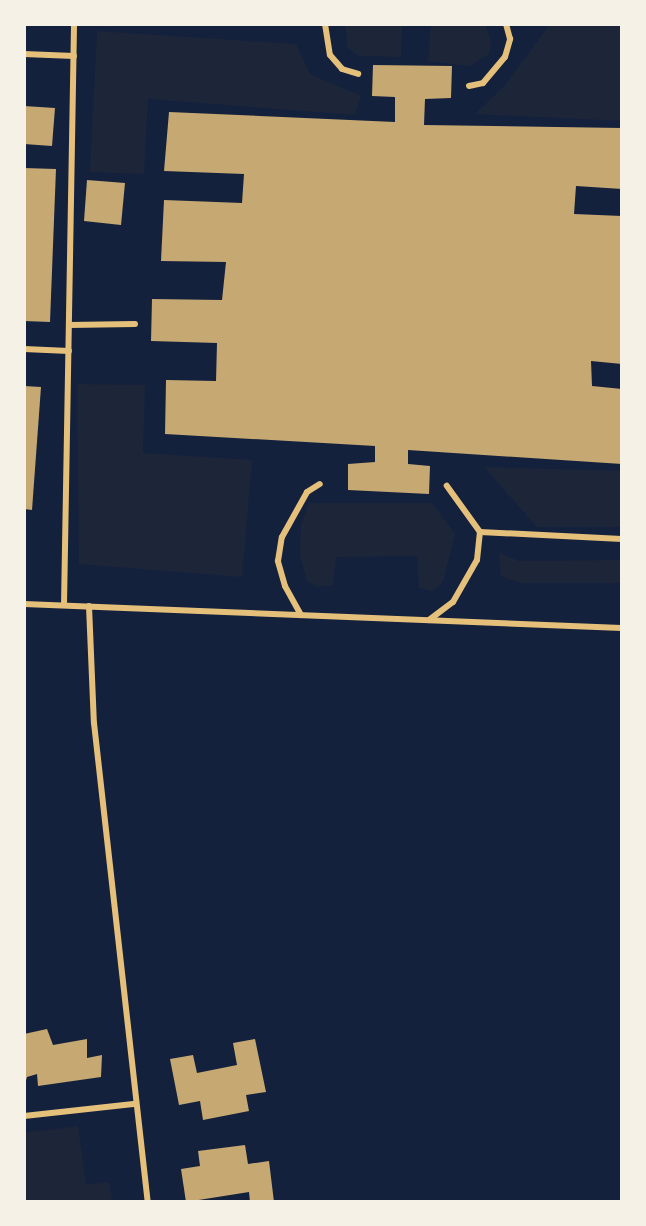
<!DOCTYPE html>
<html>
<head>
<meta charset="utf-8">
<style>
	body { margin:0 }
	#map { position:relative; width:646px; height:1226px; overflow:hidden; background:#14213d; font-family:"DejaVu Sans",sans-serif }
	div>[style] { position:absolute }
	.green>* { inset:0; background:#1d2539 }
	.building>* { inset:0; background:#c6a872 }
	.service>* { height:6px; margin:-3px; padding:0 3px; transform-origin:3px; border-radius:3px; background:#e5c07b }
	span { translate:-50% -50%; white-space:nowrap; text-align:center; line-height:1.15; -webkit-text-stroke:8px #f6f1e7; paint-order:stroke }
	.frame { position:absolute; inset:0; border:26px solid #f6f1e7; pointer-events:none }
</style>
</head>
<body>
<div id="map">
	<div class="green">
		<i style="clip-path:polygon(345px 24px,402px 24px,401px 57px,359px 56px,348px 48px)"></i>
		<i style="clip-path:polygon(431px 24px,485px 24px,491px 41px,489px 54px,470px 66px,428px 61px)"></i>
		<i style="clip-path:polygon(550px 24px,622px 24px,622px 121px,475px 114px,505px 85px)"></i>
		<i style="clip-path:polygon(97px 31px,296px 44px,310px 74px,361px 96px,355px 115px,148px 99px,144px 174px,90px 172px)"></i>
		<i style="clip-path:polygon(77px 384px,145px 385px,143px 453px,252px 460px,242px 577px,79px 564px)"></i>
		<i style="clip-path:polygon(484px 467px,622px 471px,622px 527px,537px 527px)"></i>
		<i style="clip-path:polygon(309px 503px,432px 503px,455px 534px,443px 582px,432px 591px,419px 588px,417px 556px,336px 557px,333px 585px,317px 587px,307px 581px,300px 555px,301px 525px)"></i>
		<i style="clip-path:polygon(499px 553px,519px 561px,622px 560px,622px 583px,521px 583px,501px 576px)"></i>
		<i style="clip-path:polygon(78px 1126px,86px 1185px,109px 1182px,112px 1201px,24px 1202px,24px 1133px)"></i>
	</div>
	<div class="building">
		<i style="clip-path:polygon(373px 65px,452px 66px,451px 98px,425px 99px,424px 125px,622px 128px,622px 189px,576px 186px,574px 214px,622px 216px,622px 364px,591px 361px,592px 386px,622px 389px,622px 464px,408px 450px,408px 464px,430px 466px,429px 494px,348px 490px,348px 464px,375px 462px,375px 446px,165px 434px,166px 380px,216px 381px,217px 343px,151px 341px,152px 299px,222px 300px,226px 262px,161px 261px,164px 200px,242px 203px,244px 174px,164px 171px,169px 112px,395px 122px,395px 97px,372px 96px)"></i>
		<i style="clip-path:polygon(24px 106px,55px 108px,52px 146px,24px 144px)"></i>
		<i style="clip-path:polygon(24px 168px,56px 169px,50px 322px,24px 321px)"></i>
		<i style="clip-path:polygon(87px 180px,125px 183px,121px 225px,84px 221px)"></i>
		<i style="clip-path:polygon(24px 386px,41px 387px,32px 510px,24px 509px)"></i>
		<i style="clip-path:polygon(47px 1029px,53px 1045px,87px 1039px,87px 1058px,102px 1055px,101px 1077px,38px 1086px,37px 1074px,27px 1077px,24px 1087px,24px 1034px)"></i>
		<i style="clip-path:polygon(255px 1039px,266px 1092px,246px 1095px,249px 1111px,203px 1120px,200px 1101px,179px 1105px,170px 1059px,193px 1055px,197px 1073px,237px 1065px,233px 1043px)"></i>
		<i style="clip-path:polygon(245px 1145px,248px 1164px,269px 1161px,274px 1202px,250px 1202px,249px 1192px,186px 1202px,181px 1169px,200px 1166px,198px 1151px)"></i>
	</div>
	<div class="service">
		<i style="left:325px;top:24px;width:31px;rotate:81deg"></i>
		<i style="left:330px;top:55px;width:18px;rotate:49deg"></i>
		<i style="left:342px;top:69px;width:17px;rotate:17deg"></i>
		<i style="left:24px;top:54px;width:50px;rotate:2.3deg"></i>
		<i style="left:469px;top:86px;width:14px;rotate:-12deg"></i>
		<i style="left:483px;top:83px;width:34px;rotate:-50deg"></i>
		<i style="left:505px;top:57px;width:19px;rotate:-74deg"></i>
		<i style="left:510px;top:39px;width:16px;rotate:-105deg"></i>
		<i style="left:69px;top:325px;width:66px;rotate:-0.9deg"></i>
		<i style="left:24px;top:349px;width:45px;rotate:2.5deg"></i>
		<i style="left:480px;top:532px;width:142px;rotate:2.8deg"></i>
		<i style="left:24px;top:604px;width:598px;rotate:2.3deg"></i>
		<i style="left:64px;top:605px;width:581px;rotate:-89.01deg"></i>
		<i style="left:89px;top:606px;width:117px;rotate:87.6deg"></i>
		<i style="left:94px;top:723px;width:482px;rotate:83.6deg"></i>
		<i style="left:301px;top:615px;width:33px;rotate:-119deg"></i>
		<i style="left:285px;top:586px;width:26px;rotate:-106deg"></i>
		<i style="left:278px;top:561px;width:24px;rotate:-81deg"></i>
		<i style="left:282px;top:537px;width:51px;rotate:-60.9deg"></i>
		<i style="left:307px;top:492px;width:15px;rotate:-32deg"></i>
		<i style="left:429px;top:620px;width:30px;rotate:-37deg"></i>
		<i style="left:453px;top:602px;width:48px;rotate:-60.3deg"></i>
		<i style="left:477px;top:560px;width:28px;rotate:-84deg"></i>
		<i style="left:480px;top:532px;width:57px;rotate:-125.7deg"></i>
		<i style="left:24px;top:1116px;width:110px;rotate:-6.3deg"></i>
	</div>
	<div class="frame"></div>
</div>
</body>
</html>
